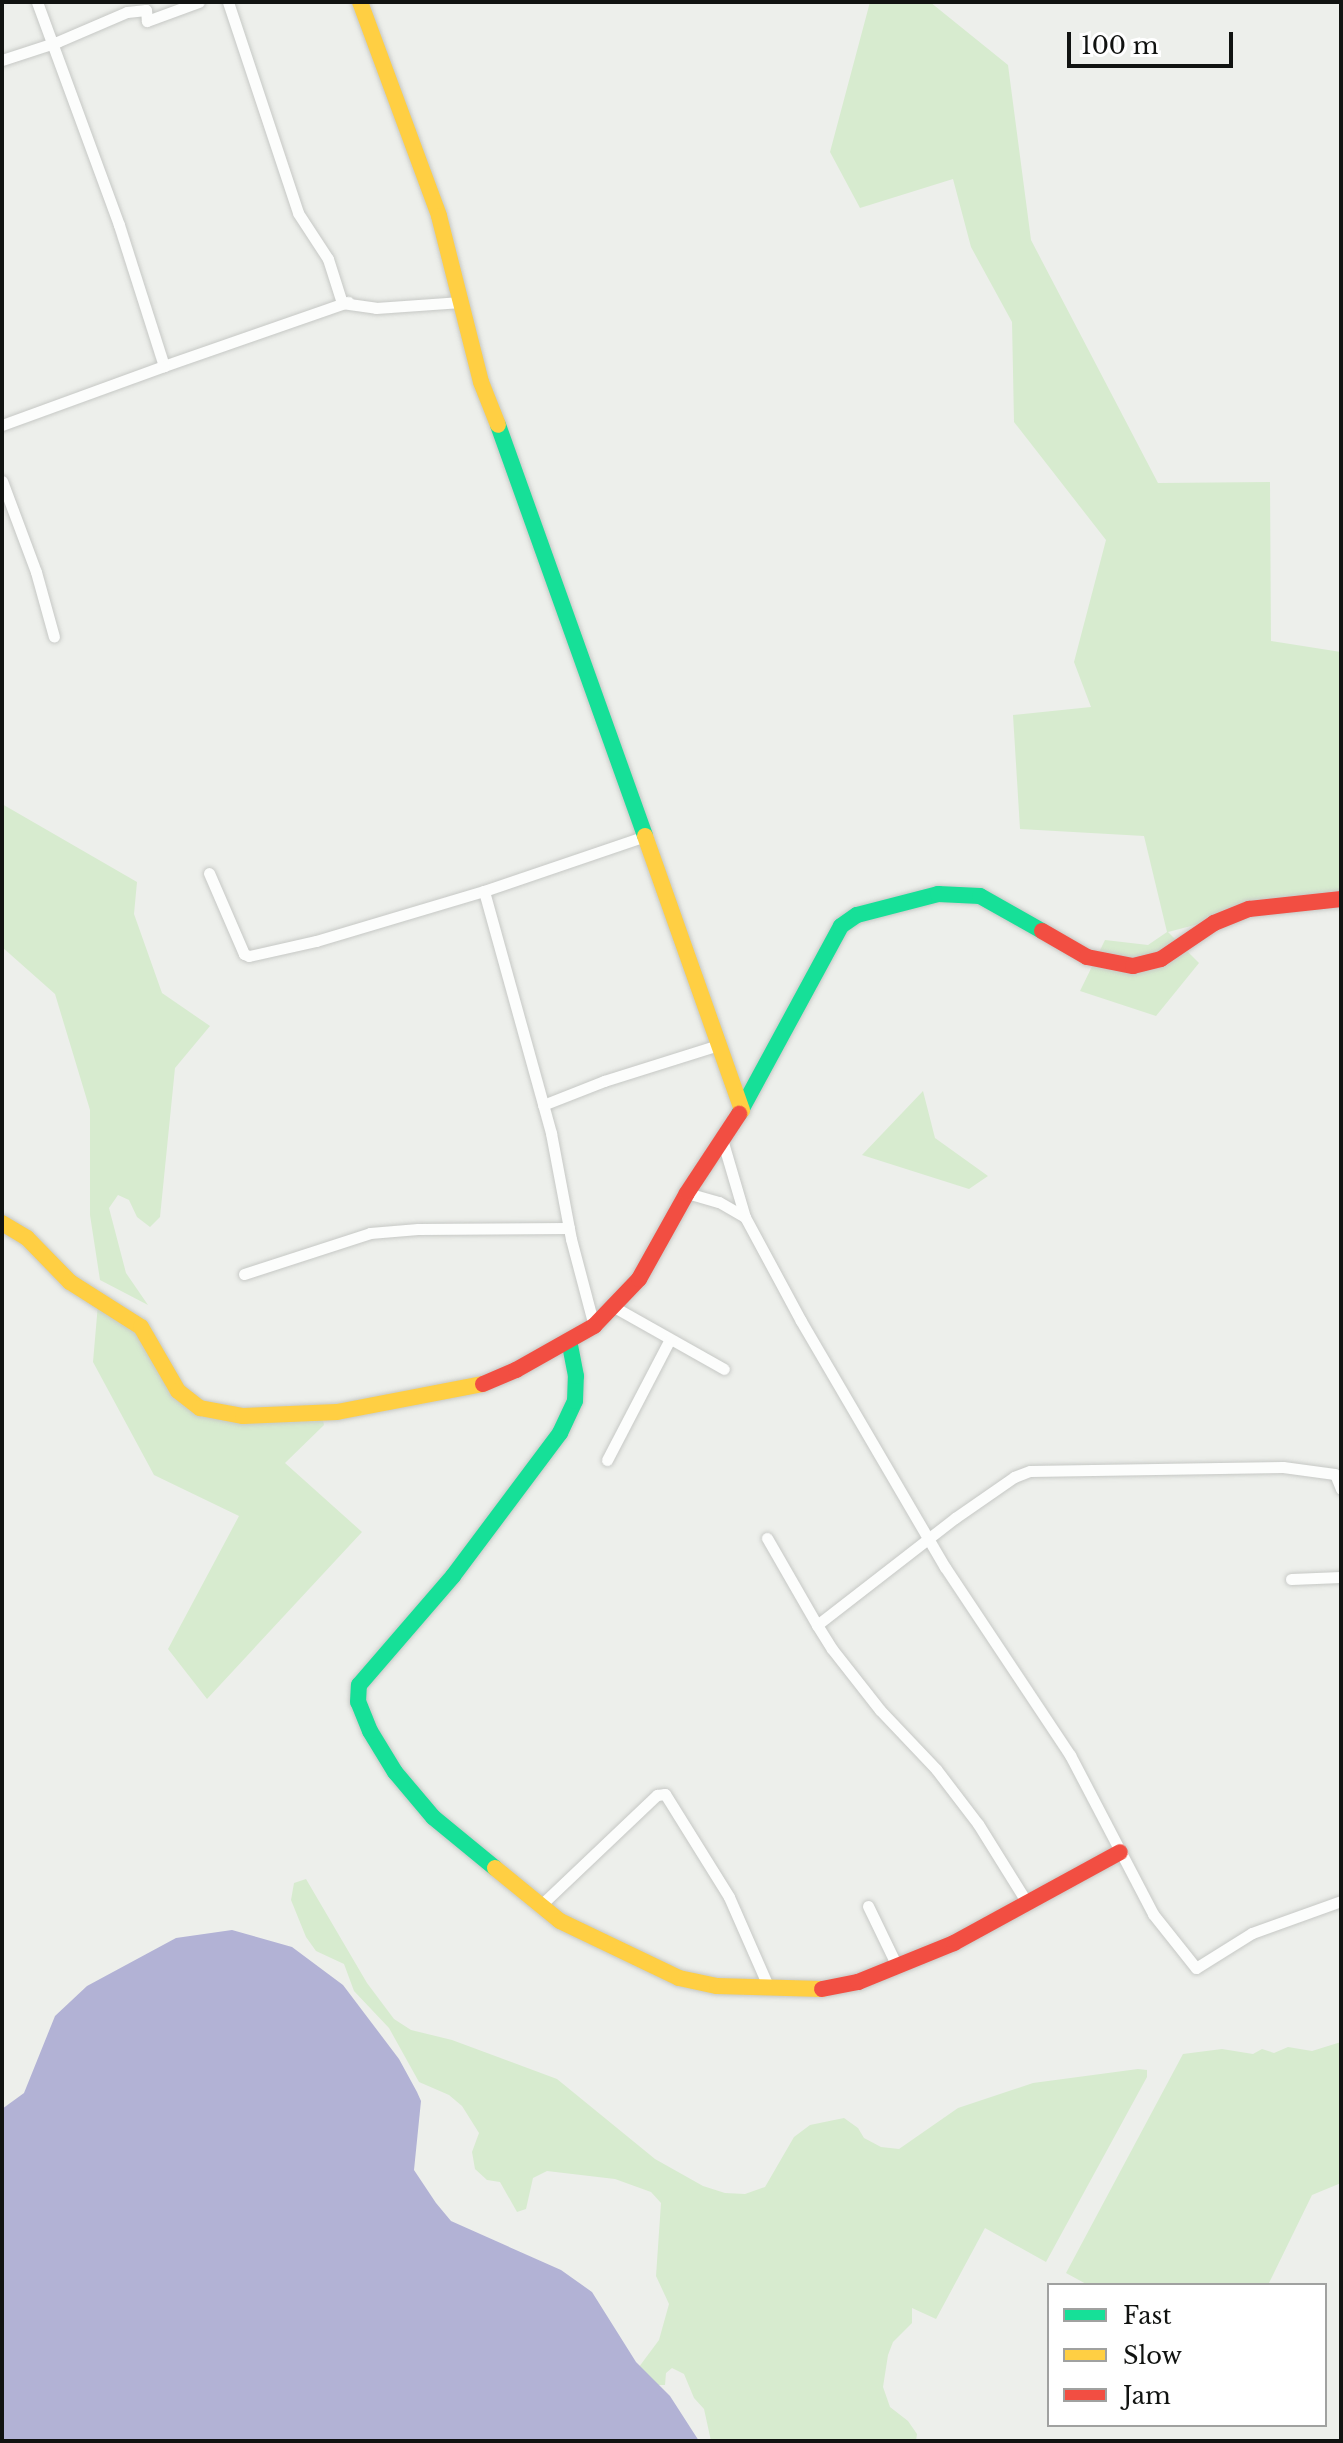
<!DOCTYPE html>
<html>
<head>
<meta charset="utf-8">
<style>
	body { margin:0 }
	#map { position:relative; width:1343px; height:2443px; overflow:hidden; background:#edefeb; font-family:"Libre Baskerville",serif }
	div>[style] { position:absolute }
	.green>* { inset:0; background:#d7ebcf }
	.water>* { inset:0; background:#b2b2d5 }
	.roads { filter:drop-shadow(0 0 2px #c6c8c5) drop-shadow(0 0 2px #c6c8c5) }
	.street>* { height:11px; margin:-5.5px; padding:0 5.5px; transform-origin:5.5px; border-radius:5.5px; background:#fcfdfc }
	.fast>* { height:16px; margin:-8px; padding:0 8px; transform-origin:8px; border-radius:8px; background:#16e098 }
	.slow>* { height:16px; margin:-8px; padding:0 8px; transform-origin:8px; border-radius:8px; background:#ffcf43 }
	.jam>* { height:16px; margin:-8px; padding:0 8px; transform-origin:8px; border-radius:8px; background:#f24e42 }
	span { translate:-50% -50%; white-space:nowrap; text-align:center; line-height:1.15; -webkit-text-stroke:6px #fff; paint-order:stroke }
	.frame { position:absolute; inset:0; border:4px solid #111311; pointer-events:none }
	.legend { position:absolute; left:1047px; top:2283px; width:280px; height:144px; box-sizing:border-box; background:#fff; border:2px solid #a0a1a0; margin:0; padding:10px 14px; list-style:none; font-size:24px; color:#111311 }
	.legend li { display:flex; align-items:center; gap:16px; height:40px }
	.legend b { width:40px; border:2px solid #a0a1a0 }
	.scale { position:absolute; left:1067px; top:32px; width:166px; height:36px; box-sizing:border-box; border:4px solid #111311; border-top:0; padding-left:10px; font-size:24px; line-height:28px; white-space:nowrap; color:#111311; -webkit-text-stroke:6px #fff; paint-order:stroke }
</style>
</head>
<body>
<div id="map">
	<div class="green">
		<i style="clip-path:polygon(870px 2px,930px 2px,1008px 65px,1031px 240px,1158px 483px,1270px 482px,1271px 641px,1341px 652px,1341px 900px,1214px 920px,1168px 932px,1199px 963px,1156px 1016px,1080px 991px,1105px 940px,1148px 945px,1167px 932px,1144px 836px,1020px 829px,1013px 715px,1091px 707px,1074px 662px,1106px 540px,1014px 422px,1012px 322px,971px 247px,953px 179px,860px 208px,830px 152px)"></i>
		<i style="clip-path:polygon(2px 804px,137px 882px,134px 914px,162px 993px,210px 1026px,175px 1068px,160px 1217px,150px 1227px,137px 1217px,129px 1200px,118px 1195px,109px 1208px,126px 1273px,148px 1305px,100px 1280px,90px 1215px,90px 1110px,55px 994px,2px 947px)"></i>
		<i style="clip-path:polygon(923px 1091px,935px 1138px,988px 1176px,969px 1189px,862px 1155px)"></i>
		<i style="clip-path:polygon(98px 1304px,131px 1325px,156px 1368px,210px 1413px,320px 1406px,324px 1425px,285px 1463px,362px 1532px,207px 1699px,168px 1649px,239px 1516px,154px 1475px,93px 1362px)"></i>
		<i style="clip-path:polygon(306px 1879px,367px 1983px,394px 2019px,411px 2030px,452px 2040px,557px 2079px,655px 2159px,703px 2186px,725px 2193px,745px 2194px,765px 2187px,794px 2137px,810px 2125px,844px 2118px,858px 2128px,864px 2138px,881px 2147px,899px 2149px,958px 2108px,1033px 2083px,1138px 2069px,1147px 2070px,1147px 2077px,1046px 2262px,985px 2228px,936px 2319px,912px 2308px,912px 2323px,893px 2342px,888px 2355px,883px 2387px,890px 2407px,908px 2421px,917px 2434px,916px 2441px,711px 2441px,704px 2409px,694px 2398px,684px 2374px,672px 2368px,666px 2373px,665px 2385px,640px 2385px,636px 2371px,659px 2340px,669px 2304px,656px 2276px,661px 2203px,651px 2192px,615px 2179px,547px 2171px,533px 2178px,526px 2209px,517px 2212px,500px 2182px,487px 2180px,475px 2169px,472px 2152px,479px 2133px,462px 2106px,449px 2095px,419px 2082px,389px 2028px,354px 1991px,344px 1964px,316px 1951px,306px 1937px,291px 1900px,294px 1883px)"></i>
		<i style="clip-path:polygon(1341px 2042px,1341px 2183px,1312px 2195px,1268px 2285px,1088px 2285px,1066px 2273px,1183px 2054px,1222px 2049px,1253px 2054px,1262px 2049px,1274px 2053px,1288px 2047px,1312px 2051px)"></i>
	</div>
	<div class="water">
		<i style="clip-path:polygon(232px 1930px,292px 1947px,343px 1985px,399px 2059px,417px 2092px,421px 2101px,414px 2170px,436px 2203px,451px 2221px,561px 2270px,592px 2292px,636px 2362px,670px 2396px,699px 2441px,2px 2441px,2px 2109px,24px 2093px,55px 2016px,87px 1986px,176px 1938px)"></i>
	</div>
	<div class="roads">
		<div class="street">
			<i style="left:37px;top:2px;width:238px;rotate:69.8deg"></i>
			<i style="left:119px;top:225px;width:148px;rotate:72.3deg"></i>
			<i style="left:164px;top:366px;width:195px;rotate:-19.2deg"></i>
			<i style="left:228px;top:2px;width:222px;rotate:71.6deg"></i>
			<i style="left:298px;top:213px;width:55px;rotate:56.9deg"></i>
			<i style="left:328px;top:259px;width:46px;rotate:72.3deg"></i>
			<i style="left:342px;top:303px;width:34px;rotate:8deg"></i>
			<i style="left:376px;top:308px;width:85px;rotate:-4deg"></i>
			<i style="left:2px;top:60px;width:58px;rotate:-18.1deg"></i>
			<i style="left:57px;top:42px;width:76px;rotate:-23.2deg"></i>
			<i style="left:127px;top:12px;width:19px;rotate:-6deg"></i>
			<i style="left:146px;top:10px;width:11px;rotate:85deg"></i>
			<i style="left:147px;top:21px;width:55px;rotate:-20.1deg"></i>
			<i style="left:2px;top:425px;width:172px;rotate:-20deg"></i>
			<i style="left:2px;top:481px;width:97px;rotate:69.5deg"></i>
			<i style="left:36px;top:572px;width:67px;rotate:74.5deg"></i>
			<i style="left:209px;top:873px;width:88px;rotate:66.6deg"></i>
			<i style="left:244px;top:954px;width:5px;rotate:22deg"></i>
			<i style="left:249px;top:956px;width:69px;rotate:-12.6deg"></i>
			<i style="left:316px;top:941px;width:175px;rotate:-16.6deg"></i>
			<i style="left:543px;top:1105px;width:66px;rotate:-21.5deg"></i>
			<i style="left:604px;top:1081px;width:120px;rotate:-17.5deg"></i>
			<i style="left:722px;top:1139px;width:81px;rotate:73.6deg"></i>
			<i style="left:745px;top:1217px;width:118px;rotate:61.7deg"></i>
			<i style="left:801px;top:1321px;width:285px;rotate:59.7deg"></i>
			<i style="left:945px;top:1567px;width:226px;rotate:56.4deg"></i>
			<i style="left:1070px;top:1755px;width:179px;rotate:62.4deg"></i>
			<i style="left:1153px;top:1914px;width:69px;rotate:51.5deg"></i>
			<i style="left:1196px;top:1968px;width:66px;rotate:-32deg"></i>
			<i style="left:1252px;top:1933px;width:95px;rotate:-19.8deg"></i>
			<i style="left:687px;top:1193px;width:33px;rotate:16deg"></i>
			<i style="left:719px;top:1202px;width:30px;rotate:30deg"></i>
			<i style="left:244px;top:1274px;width:133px;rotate:-18deg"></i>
			<i style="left:370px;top:1233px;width:48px;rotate:-4.8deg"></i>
			<i style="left:418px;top:1229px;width:151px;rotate:-0.4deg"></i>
			<i style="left:614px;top:1307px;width:126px;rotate:29.4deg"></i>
			<i style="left:594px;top:1326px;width:90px;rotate:-104.8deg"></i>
			<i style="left:571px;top:1239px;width:108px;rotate:-100.7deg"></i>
			<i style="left:551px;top:1133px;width:251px;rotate:-105.5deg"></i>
			<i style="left:484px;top:891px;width:171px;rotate:-18.8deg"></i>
			<i style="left:607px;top:1460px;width:136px;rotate:-62.5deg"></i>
			<i style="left:767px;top:1538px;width:100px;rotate:60.1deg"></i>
			<i style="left:1291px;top:1579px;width:50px;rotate:-2.3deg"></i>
			<i style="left:1026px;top:1901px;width:91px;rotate:-121.9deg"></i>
			<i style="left:978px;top:1824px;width:69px;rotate:-127.4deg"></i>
			<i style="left:936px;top:1769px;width:81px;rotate:-133.5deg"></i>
			<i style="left:880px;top:1710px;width:78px;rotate:-128.2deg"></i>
			<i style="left:832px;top:1649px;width:28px;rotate:-122deg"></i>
			<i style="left:817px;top:1625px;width:175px;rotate:-37.8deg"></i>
			<i style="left:955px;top:1518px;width:72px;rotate:-34.8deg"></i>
			<i style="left:1014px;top:1477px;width:17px;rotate:-21deg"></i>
			<i style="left:1030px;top:1471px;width:253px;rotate:-0.9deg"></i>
			<i style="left:1283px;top:1467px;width:52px;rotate:7.7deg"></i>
			<i style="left:1335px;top:1474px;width:16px;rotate:68deg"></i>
			<i style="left:541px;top:1905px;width:160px;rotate:-43.5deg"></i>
			<i style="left:657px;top:1795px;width:8px;rotate:-7deg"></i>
			<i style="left:665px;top:1794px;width:121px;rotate:58.1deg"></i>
			<i style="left:729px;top:1897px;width:99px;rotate:66.3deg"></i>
			<i style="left:868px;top:1906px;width:67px;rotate:64.2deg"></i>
		</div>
		<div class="fast">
			<i style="left:498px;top:425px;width:436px;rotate:70.3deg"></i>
			<i style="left:739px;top:1114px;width:214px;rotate:-61.5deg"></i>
			<i style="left:841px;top:926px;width:19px;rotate:-35deg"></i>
			<i style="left:857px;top:915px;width:84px;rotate:-14.5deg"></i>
			<i style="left:938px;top:894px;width:42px;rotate:2.7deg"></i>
			<i style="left:980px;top:896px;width:71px;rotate:29.4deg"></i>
			<i style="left:495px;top:1868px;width:80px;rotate:-140.6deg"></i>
			<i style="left:433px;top:1817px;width:59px;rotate:-130.2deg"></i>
			<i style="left:395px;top:1772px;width:48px;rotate:-121.4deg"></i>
			<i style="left:370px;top:1731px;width:31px;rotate:-112deg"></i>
			<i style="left:358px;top:1702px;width:17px;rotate:-87deg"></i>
			<i style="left:359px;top:1685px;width:144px;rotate:-49.2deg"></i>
			<i style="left:453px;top:1576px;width:179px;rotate:-53.2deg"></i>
			<i style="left:560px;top:1433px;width:35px;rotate:-65deg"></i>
			<i style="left:575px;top:1401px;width:25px;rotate:-88deg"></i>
			<i style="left:576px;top:1376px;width:36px;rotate:-101deg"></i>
		</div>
		<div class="slow">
			<i style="left:360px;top:2px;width:228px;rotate:69.7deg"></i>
			<i style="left:439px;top:216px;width:171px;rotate:75.8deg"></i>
			<i style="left:481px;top:382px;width:46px;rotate:68.4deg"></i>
			<i style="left:645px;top:836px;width:291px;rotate:70.5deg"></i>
			<i style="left:2px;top:1223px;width:29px;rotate:31deg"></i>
			<i style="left:27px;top:1238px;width:62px;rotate:45.7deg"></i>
			<i style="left:70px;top:1282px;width:84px;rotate:32.4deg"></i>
			<i style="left:141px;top:1327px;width:74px;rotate:60deg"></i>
			<i style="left:178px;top:1391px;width:28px;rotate:38deg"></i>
			<i style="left:200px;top:1408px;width:44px;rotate:10.5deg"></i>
			<i style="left:243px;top:1416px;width:94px;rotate:-2.4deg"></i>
			<i style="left:337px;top:1412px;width:149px;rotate:-10.9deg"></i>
			<i style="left:495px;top:1868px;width:84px;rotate:39.2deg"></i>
			<i style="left:560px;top:1921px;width:132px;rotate:25.6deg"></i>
			<i style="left:679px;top:1978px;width:39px;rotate:12deg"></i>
			<i style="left:717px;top:1986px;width:105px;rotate:1.6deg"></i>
		</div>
		<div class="jam">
			<i style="left:1042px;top:931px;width:52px;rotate:30deg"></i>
			<i style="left:1087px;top:957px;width:47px;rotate:11.1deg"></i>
			<i style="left:1133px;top:966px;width:29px;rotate:-14deg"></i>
			<i style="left:1161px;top:959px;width:64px;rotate:-34.2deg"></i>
			<i style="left:1214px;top:923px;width:38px;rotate:-22deg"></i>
			<i style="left:1249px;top:909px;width:93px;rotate:-6.2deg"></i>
			<i style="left:483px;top:1384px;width:36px;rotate:-23deg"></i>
			<i style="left:516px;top:1370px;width:90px;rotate:-29.4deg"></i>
			<i style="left:594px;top:1326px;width:65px;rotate:-46.2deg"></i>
			<i style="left:639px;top:1279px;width:98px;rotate:-60.8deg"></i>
			<i style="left:687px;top:1193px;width:95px;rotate:-56.6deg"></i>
			<i style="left:822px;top:1989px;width:37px;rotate:-11deg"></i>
			<i style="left:858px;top:1982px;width:104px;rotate:-22.1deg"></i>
			<i style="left:954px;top:1943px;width:189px;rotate:-28.7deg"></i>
		</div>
	</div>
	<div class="frame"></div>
	<ul class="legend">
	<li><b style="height:10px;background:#16e098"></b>Fast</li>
	<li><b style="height:10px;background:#ffcf43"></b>Slow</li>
	<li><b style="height:10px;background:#f24e42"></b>Jam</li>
	</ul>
	<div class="scale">100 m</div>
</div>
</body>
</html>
